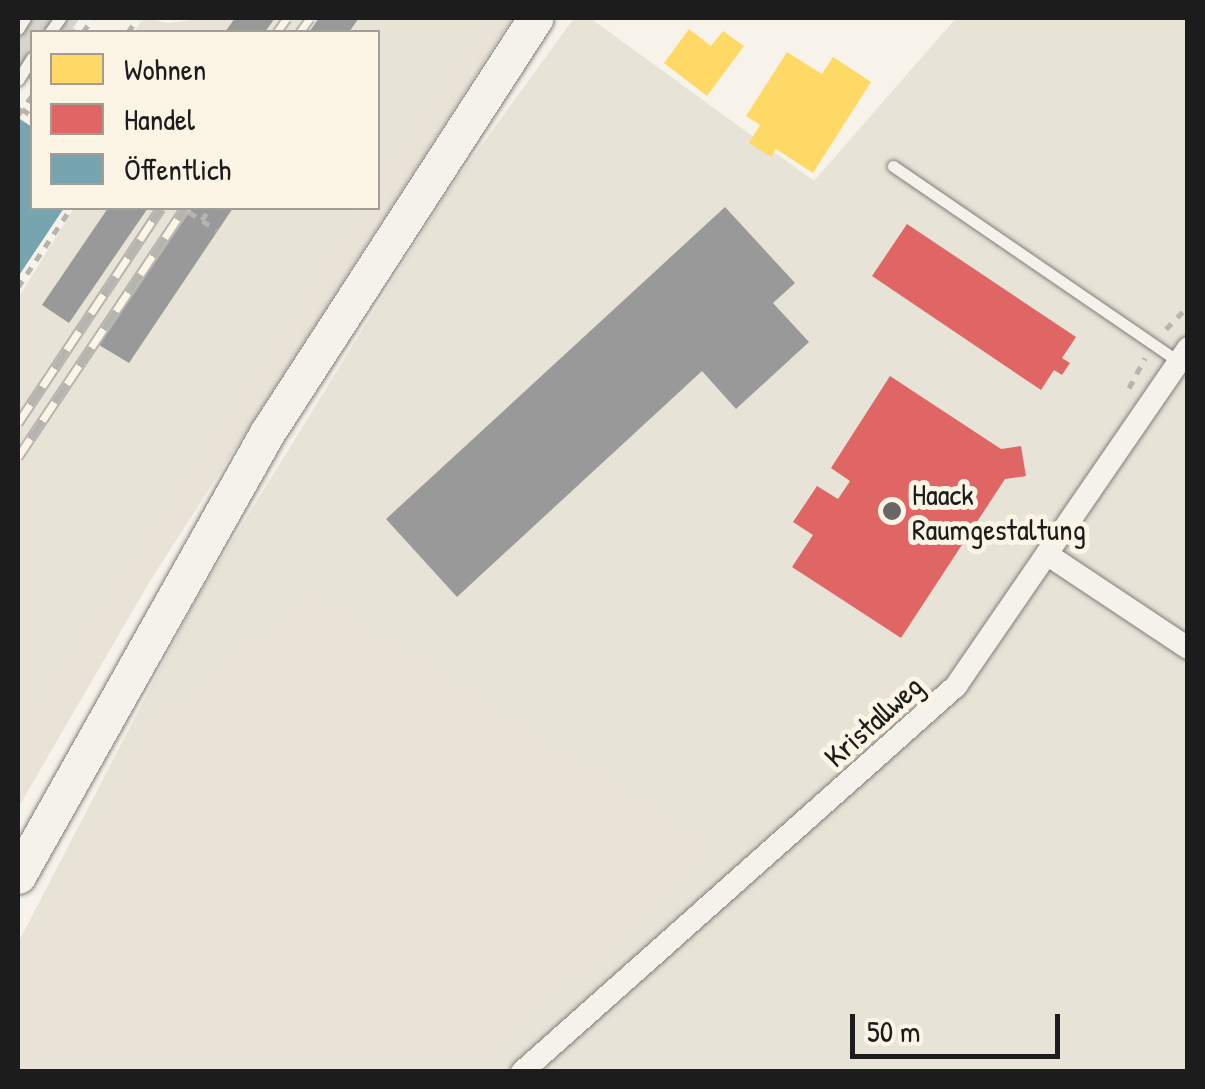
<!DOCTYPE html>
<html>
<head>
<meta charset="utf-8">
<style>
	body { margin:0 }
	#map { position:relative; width:1205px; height:1089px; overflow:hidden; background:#f7f3ea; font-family:"Patrick Hand",sans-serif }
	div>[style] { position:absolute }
	.built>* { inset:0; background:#e8e3d7 }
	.green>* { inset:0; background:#e8e2d7 }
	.homes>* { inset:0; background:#ffd966 }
	.shops>* { inset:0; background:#e06666 }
	.public>* { inset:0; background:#76a5af }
	.industry>* { inset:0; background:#999 }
	.building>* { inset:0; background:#d8d5cf }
	.path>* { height:5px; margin-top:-2.5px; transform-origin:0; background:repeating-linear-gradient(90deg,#b6b4af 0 8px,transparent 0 16px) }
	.roads { filter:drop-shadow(0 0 2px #7f7d79) drop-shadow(0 0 2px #7f7d79) }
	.service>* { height:11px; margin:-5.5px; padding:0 5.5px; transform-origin:5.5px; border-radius:5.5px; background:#f5f2ec }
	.minor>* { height:22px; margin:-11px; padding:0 11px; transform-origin:11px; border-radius:11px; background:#f5f2ec }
	.primary>* { height:35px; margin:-17.5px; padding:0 17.5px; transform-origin:17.5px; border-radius:17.5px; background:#f5f2ec }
	.rail>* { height:11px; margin-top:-5.5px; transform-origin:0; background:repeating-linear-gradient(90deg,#fcf5e5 0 22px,#b6b4af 0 44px); box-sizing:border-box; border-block:2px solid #b6b4af }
	.dots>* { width:28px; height:28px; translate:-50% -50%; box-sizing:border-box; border:5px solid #fcf5e5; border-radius:50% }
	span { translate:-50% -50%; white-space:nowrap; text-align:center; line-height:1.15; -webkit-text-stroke:10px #fcf5e5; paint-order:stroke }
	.poi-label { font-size:30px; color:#1c1c1c }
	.left { translate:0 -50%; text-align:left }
	.street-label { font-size:30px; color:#1c1c1c }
	.frame { position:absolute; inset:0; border:20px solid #1c1c1c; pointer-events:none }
	.legend { position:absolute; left:30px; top:30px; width:350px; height:180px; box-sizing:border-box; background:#fcf5e5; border:2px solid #a29e95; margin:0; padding:12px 18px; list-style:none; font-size:30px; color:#1c1c1c }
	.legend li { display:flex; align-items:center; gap:20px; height:50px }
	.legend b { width:50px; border:2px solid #a29e95 }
	.scale { position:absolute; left:850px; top:1014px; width:210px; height:45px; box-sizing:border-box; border:5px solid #1c1c1c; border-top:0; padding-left:12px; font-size:30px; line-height:35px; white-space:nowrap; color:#1c1c1c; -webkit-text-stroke:8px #fcf5e5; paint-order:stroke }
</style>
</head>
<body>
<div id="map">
	<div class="built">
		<i style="clip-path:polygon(194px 18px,487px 18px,378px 181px,378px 32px,185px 32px)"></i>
		<i style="clip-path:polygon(574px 18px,590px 18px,814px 181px,956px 18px,1187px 18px,1187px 1071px,18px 1071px,18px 943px,197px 598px,446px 194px)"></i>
		<i style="clip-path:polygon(74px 208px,360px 208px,18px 725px,18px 298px)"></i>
	</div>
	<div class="green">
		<i style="clip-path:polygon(144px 18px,168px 23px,212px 18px,202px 32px,134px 32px)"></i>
		<i style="clip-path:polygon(487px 18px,512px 18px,150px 581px,18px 808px,18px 725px,360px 208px,378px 208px,378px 181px)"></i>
		<i style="clip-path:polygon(314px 589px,721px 850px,474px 1071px,18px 1071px,18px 964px,142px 727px)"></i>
	</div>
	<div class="homes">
		<i style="clip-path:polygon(689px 29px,711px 46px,723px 31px,744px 46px,707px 96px,664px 63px)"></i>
		<i style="clip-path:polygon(787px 52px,822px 74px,833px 57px,871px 82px,813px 173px,776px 149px,771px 157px,749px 143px,760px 125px,746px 116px)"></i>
	</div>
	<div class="shops">
		<i style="clip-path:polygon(907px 224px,1076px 337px,1062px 358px,1070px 363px,1062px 375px,1054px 370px,1041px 390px,872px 276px)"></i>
		<i style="clip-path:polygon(890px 376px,1001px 449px,1021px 446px,1026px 476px,1005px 479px,901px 638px,792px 567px,813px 535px,793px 522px,817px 486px,838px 499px,850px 481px,831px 468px)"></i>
	</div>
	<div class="public">
		<i style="clip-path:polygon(20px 119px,32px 127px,32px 208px,64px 208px,18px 277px)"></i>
	</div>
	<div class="industry">
		<i style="clip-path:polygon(235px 18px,275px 18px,265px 32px,225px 32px)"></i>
		<i style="clip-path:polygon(319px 18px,359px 18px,349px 32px,309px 32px)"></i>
		<i style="clip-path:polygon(725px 207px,795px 283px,773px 303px,809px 342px,736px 409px,702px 371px,457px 597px,386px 519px)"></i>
		<i style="clip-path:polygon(108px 208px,148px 208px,69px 323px,42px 305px)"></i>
		<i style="clip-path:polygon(192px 208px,233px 208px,129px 363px,99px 345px)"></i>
	</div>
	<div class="building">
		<i style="clip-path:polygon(18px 18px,80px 18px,73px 28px,80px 32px,32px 32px,32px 81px,18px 71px)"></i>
	</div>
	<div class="path">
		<i style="left:83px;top:32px;width:17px;rotate:-54deg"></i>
		<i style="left:128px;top:32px;width:17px;rotate:-54deg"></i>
		<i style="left:22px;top:109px;width:12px;rotate:35deg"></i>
		<i style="left:18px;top:115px;width:24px;rotate:-54deg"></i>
		<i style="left:189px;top:212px;width:33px;rotate:33deg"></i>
		<i style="left:202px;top:220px;width:14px;rotate:-56deg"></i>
		<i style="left:18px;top:287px;width:95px;rotate:-56.1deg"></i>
		<i style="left:1166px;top:329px;width:32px;rotate:-46deg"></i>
		<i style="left:1129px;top:388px;width:34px;rotate:-62deg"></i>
	</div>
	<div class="roads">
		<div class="service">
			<i style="left:18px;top:29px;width:13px;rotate:-58deg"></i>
			<i style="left:50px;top:32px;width:17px;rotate:-54deg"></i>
			<i style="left:18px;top:80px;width:26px;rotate:-58deg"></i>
			<i style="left:893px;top:166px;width:345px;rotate:34.4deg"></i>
		</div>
		<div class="minor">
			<i style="left:1048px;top:555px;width:168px;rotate:33.6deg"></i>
			<i style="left:522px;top:1072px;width:581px;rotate:-41.65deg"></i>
			<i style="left:956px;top:686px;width:410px;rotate:-55.5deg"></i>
		</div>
		<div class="primary">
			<i style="left:18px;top:876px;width:508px;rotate:-60.66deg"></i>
			<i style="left:267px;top:433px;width:494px;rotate:-57.1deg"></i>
		</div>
	</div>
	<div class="rail">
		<i style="left:277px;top:32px;width:17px;rotate:-54deg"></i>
		<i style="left:300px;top:32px;width:17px;rotate:-54deg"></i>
		<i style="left:18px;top:423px;width:258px;rotate:-56.4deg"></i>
		<i style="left:18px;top:457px;width:300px;rotate:-56.2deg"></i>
	</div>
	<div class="dots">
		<i style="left:892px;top:511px;background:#696764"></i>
	</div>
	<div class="poi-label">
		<span class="left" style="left:912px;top:511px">Haack<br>Raumgestaltung</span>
	</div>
	<div class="street-label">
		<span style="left:873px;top:721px;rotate:-42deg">Kristallweg</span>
	</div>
	<div class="frame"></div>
	<ul class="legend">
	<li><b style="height:28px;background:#ffd966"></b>Wohnen</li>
	<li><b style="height:28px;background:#e06666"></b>Handel</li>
	<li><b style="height:28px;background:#76a5af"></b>Öffentlich</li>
	</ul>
	<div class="scale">50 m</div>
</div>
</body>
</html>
